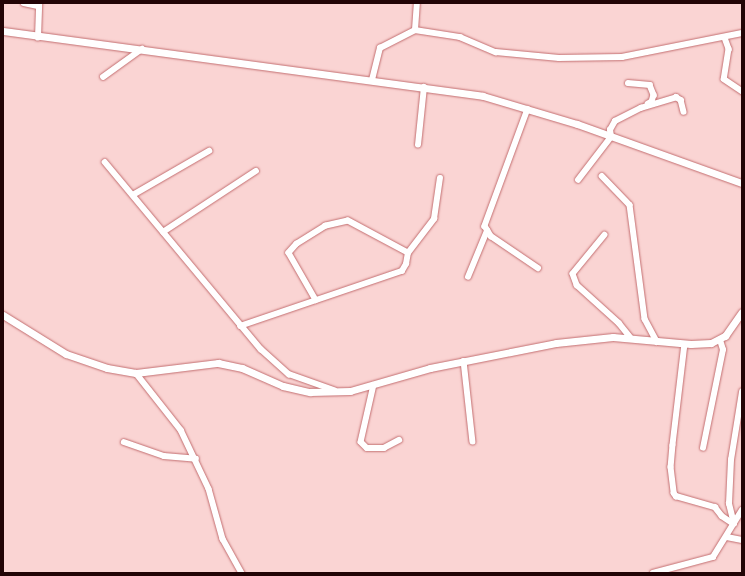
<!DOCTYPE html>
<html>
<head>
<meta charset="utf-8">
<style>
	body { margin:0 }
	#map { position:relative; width:745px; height:576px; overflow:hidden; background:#fad4d3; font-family:Bitter,serif }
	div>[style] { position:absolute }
	.roads { filter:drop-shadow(0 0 1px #c36e70) drop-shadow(0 0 1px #c36e70) }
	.minor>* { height:5.5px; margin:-2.75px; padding:0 2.75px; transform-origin:2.75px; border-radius:2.75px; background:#fff }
	.tertiary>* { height:7px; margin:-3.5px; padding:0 3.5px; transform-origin:3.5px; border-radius:3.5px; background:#fff }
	span { translate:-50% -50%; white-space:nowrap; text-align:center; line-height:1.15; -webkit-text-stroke:3px #fae6e6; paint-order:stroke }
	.frame { position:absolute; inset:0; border:4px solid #220406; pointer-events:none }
</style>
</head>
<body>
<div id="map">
	<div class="roads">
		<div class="minor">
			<i style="left:24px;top:3px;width:14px;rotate:12deg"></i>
			<i style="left:415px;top:30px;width:46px;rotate:8.8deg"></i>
			<i style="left:460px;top:37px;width:39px;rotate:23deg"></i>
			<i style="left:496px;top:52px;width:63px;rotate:5.4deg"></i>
			<i style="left:559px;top:58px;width:63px;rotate:-0.9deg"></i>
			<i style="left:622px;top:57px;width:122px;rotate:-11.3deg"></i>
			<i style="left:38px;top:38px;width:35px;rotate:-88deg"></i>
			<i style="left:725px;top:38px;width:12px;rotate:70deg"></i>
			<i style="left:729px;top:49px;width:30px;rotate:99deg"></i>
			<i style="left:724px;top:79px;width:22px;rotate:34deg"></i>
			<i style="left:103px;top:77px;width:48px;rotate:-35.7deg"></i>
			<i style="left:372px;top:80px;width:33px;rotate:-76deg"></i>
			<i style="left:380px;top:48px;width:39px;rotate:-27deg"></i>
			<i style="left:415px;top:30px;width:27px;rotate:-86deg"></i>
			<i style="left:628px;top:83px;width:22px;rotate:5deg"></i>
			<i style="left:650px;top:85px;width:11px;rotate:68deg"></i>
			<i style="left:654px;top:95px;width:7px;rotate:106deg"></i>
			<i style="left:652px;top:102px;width:4px;rotate:153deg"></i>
			<i style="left:528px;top:109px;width:125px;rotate:110.2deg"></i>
			<i style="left:485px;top:226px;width:12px;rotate:59deg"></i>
			<i style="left:491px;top:236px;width:57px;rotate:34.2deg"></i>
			<i style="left:418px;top:145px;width:58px;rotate:-84.1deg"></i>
			<i style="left:105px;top:162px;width:244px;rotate:50.2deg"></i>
			<i style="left:261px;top:349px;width:38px;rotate:42deg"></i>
			<i style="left:289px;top:374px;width:48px;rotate:19.6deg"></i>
			<i style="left:602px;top:176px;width:40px;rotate:46deg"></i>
			<i style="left:630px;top:205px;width:115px;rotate:82.5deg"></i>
			<i style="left:645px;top:319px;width:26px;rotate:62deg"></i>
			<i style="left:578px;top:180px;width:54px;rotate:-52.5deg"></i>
			<i style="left:611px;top:137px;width:7px;rotate:-98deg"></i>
			<i style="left:610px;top:130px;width:10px;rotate:-61deg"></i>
			<i style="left:615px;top:121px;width:29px;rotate:-27deg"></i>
			<i style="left:641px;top:108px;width:37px;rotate:-17deg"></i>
			<i style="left:676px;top:97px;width:6px;rotate:31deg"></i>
			<i style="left:681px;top:100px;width:12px;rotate:76deg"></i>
			<i style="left:133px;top:195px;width:88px;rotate:-30.1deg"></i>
			<i style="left:163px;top:232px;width:111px;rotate:-33.3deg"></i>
			<i style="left:605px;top:235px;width:50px;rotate:129.4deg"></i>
			<i style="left:573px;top:274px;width:12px;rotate:70deg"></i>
			<i style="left:577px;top:285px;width:57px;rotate:42.1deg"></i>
			<i style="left:619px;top:323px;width:19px;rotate:51deg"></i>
			<i style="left:408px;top:253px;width:43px;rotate:-52.6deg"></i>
			<i style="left:434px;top:219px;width:41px;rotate:-81.7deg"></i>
			<i style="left:468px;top:277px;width:50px;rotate:-67.6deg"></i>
			<i style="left:240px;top:326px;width:171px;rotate:-18.8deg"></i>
			<i style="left:402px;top:271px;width:8px;rotate:-60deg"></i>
			<i style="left:406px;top:264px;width:11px;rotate:-80deg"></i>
			<i style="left:408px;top:253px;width:68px;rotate:-151.9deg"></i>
			<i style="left:348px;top:221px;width:23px;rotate:167deg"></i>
			<i style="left:326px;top:226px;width:34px;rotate:148deg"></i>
			<i style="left:297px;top:244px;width:12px;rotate:132deg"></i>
			<i style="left:289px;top:253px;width:54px;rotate:60.1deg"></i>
			<i style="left:685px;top:344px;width:102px;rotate:96.8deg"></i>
			<i style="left:673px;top:445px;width:22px;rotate:95deg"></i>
			<i style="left:671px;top:467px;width:26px;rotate:83deg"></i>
			<i style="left:674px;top:493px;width:4px;rotate:56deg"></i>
			<i style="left:676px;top:496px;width:41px;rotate:15.8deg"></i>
			<i style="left:715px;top:507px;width:11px;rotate:52deg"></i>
			<i style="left:722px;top:516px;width:14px;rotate:34deg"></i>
			<i style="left:464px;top:361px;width:81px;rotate:83.7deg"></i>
			<i style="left:136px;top:373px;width:73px;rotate:51.7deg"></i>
			<i style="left:181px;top:430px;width:65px;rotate:64.6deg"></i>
			<i style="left:209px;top:489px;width:52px;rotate:74.4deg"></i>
			<i style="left:223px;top:539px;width:39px;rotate:61deg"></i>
			<i style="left:374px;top:385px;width:58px;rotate:102.8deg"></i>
			<i style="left:361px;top:442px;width:8px;rotate:45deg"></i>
			<i style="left:367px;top:448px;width:17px"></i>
			<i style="left:384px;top:448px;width:17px;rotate:-28deg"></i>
			<i style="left:124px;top:442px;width:42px;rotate:19.3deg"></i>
			<i style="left:164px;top:456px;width:32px;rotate:5deg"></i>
			<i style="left:703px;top:448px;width:100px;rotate:-78.5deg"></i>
			<i style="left:723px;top:350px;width:10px;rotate:-107deg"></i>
			<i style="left:734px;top:524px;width:21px;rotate:-104deg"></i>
			<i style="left:729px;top:504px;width:44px;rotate:-87.4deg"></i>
			<i style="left:731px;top:460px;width:69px;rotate:-80.8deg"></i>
			<i style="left:727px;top:537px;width:15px;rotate:11deg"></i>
			<i style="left:653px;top:573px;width:62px;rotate:-14.9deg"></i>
			<i style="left:713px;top:557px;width:55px;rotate:-58.3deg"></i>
		</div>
		<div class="tertiary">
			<i style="left:3px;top:31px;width:484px;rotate:7.7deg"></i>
			<i style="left:483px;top:96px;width:98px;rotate:16.6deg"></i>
			<i style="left:577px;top:124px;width:175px;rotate:19.7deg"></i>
			<i style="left:3px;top:315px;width:74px;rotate:31.8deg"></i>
			<i style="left:66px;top:354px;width:43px;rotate:18.9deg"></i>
			<i style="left:107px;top:368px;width:29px;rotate:10deg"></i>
			<i style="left:136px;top:373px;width:83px;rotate:-7deg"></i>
			<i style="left:218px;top:363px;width:25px;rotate:12deg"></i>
			<i style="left:242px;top:368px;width:45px;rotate:23.7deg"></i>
			<i style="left:283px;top:386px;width:28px;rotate:13deg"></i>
			<i style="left:310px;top:392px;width:40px;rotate:-1.4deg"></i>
			<i style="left:350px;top:391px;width:83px;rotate:-16deg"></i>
			<i style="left:430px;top:368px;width:128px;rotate:-11.2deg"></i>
			<i style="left:556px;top:343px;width:57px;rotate:-6deg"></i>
			<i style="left:613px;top:337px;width:78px;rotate:5.1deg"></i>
			<i style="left:691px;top:344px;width:20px;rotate:-3deg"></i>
			<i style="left:711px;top:343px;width:16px;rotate:-27deg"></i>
			<i style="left:725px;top:336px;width:29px;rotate:-55deg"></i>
		</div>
	</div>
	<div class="frame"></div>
</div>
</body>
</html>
